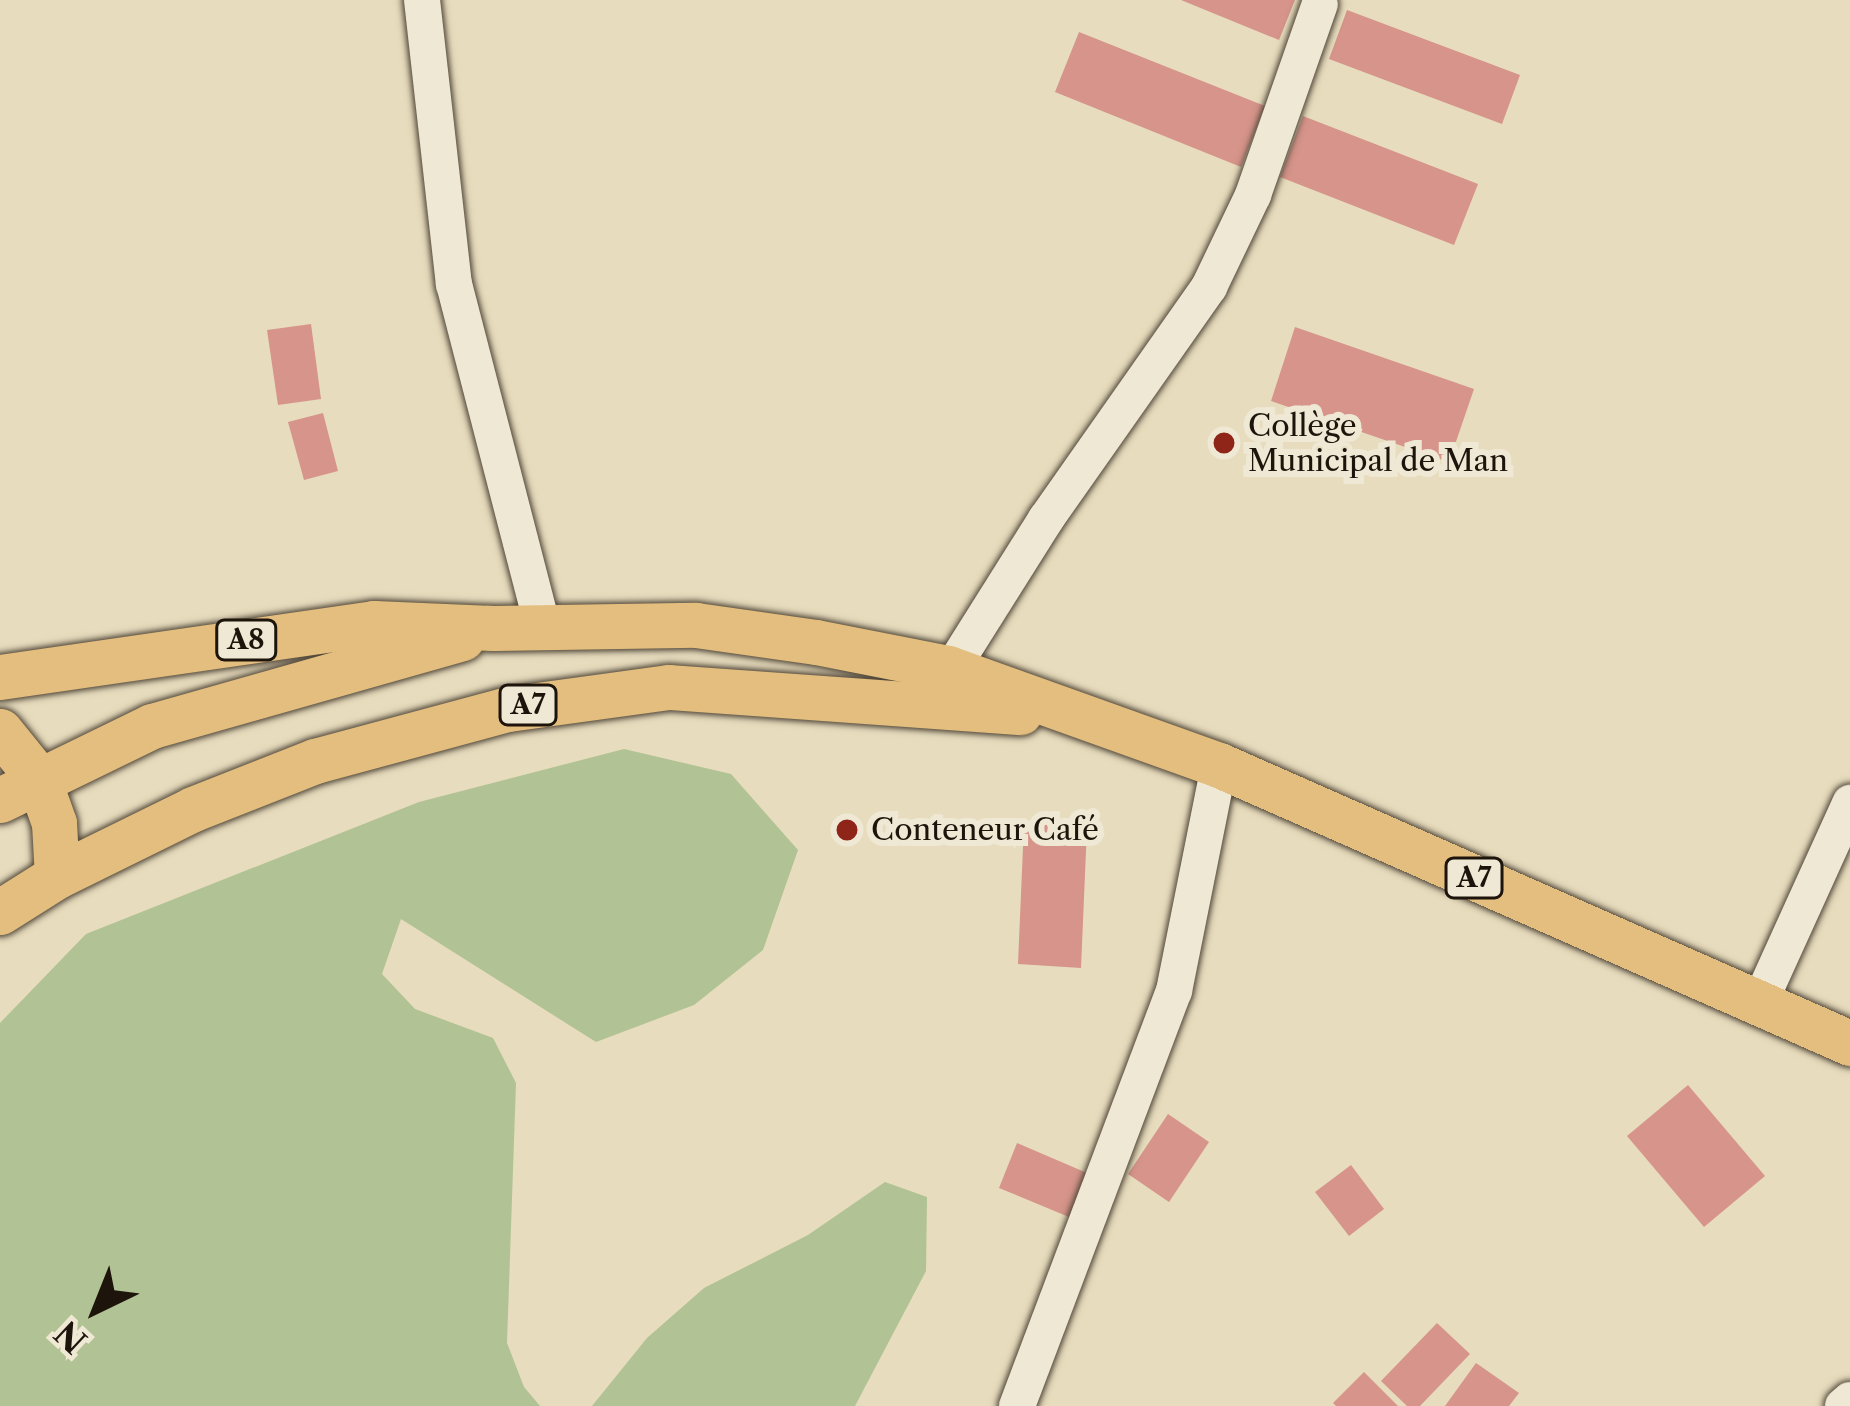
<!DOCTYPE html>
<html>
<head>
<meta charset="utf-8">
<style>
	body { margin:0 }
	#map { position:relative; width:1850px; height:1406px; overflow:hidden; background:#e7dcbd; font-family:"Libre Caslon Text",serif }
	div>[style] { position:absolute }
	.green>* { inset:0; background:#b1c294 }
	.building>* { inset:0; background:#d6948a }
	.roads { filter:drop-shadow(0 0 3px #504638) drop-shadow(0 0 3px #504638) }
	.minor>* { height:36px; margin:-18px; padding:0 18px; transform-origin:18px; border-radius:18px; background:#efe8d4 }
	.major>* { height:45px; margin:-22.5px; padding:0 22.5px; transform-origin:22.5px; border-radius:22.5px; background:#e4be7e }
	.dots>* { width:33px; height:33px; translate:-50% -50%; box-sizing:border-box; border:6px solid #efe8d4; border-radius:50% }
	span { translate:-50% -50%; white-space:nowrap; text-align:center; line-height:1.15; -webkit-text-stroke:12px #efe8d4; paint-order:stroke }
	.shield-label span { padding:3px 9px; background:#efe8d4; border:3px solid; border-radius:9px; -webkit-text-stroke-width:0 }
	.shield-label { font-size:27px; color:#1d140b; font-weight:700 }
	.poi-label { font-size:30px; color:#1d140b }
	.left { translate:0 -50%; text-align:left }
	.north { position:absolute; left:36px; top:1250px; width:120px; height:120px; -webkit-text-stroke:9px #efe8d4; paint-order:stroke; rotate:223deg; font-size:33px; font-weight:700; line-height:48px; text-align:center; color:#1d140b }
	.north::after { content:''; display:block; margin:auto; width:42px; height:54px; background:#1d140b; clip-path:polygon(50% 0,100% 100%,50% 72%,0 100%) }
</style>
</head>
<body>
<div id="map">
	<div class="green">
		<i style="clip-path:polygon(624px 749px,731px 774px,798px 850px,763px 950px,694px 1005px,596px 1042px,401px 919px,382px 974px,415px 1009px,493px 1038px,516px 1083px,507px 1343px,524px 1387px,540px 1406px,0 1406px,0 1023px,86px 934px,419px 802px)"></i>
		<i style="clip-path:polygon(885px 1182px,927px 1197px,926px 1271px,855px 1406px,592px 1406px,647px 1338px,704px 1288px,808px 1235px)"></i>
	</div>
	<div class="building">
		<i style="clip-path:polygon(1181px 0,1295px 0,1279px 40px)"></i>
		<i style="clip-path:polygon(1347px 10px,1520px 75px,1502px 124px,1329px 59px)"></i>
		<i style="clip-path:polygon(1079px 32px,1265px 106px,1241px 167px,1055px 92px)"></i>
		<i style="clip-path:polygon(1303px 116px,1478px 184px,1454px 245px,1280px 177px)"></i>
		<i style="clip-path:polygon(311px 324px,321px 399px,278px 405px,267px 330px)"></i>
		<i style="clip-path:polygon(1295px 327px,1474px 389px,1449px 462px,1271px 401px)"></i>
		<i style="clip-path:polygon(323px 413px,338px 471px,304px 480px,288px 422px)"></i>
		<i style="clip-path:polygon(1024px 824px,1087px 827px,1081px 968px,1018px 964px)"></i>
		<i style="clip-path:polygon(1688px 1085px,1765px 1176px,1704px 1227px,1627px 1136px)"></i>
		<i style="clip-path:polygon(1168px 1114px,1209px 1142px,1169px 1202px,1128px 1174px)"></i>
		<i style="clip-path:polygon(1017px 1143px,1087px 1173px,1069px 1217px,999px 1188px)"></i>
		<i style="clip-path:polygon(1351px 1165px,1384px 1209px,1349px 1236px,1315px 1192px)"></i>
		<i style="clip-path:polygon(1437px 1323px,1470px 1354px,1420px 1406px,1407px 1406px,1381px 1381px)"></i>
		<i style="clip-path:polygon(1476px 1363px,1519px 1393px,1509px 1406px,1445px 1406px)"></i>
		<i style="clip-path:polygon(1364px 1372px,1398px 1406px,1336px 1406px,1333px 1403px)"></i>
	</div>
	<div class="roads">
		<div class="minor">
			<i style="left:422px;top:0;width:286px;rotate:83.6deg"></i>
			<i style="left:454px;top:284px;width:354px;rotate:75.5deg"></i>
			<i style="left:939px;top:689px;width:201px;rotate:-57.8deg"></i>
			<i style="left:1046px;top:519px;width:284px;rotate:-54.9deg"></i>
			<i style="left:1209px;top:287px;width:102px;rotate:-64.4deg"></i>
			<i style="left:1253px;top:195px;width:202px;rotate:-70.7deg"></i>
			<i style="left:1759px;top:1004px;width:221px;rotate:-65.6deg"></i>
			<i style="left:1017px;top:1406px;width:444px;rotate:-69.3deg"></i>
			<i style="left:1174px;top:991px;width:230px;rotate:-78.7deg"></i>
			<i style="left:1843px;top:1406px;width:9px;rotate:-41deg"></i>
		</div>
		<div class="major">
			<i style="left:0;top:677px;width:378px;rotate:-8.2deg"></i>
			<i style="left:374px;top:623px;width:120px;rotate:2.4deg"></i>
			<i style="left:494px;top:628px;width:202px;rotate:-0.9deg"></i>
			<i style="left:696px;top:625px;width:121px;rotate:8.1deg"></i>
			<i style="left:816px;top:642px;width:135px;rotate:11.1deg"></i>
			<i style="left:948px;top:668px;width:288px;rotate:19.7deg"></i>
			<i style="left:1219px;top:765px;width:690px;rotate:23.78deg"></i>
			<i style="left:0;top:731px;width:60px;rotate:51deg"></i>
			<i style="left:38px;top:778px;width:48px;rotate:70.4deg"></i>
			<i style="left:54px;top:823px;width:53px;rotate:86.8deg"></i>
			<i style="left:0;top:800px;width:169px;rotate:-26deg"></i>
			<i style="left:152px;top:726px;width:322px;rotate:-15.8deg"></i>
			<i style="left:0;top:912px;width:67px;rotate:-32.3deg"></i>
			<i style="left:57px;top:876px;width:152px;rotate:-26.2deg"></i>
			<i style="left:193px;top:809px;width:131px;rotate:-21.5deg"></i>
			<i style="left:315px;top:761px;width:200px;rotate:-15.1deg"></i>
			<i style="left:508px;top:709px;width:162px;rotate:-7.8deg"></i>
			<i style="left:669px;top:687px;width:352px;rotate:4.1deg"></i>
		</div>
	</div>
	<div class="dots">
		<i style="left:1224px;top:443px;background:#8f2418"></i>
		<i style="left:847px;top:830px;background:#8f2418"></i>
	</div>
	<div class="shield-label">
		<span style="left:246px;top:640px">A8</span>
		<span style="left:528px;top:705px">A7</span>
		<span style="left:1474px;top:878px">A7</span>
	</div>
	<div class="poi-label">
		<span class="left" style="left:1248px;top:443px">Collège<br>Municipal de Man</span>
		<span class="left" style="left:871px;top:830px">Conteneur Café</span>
	</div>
	<div class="north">N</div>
</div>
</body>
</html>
